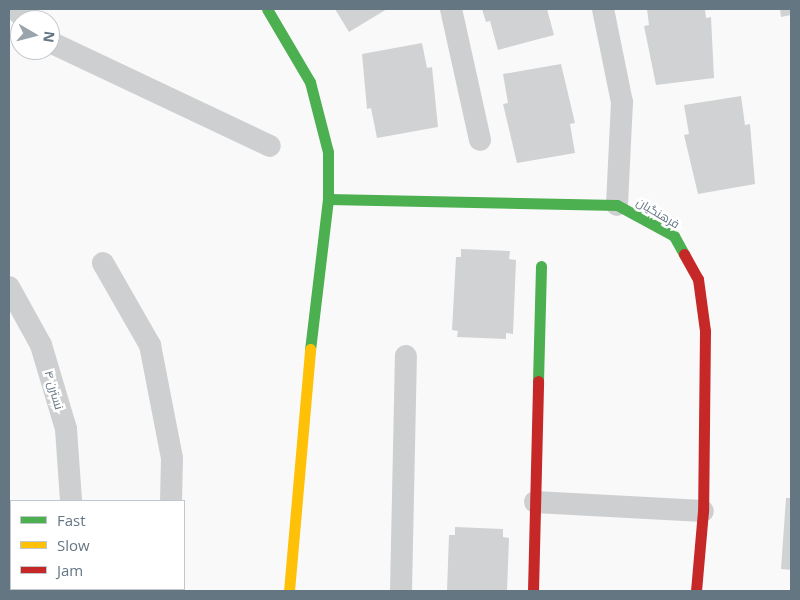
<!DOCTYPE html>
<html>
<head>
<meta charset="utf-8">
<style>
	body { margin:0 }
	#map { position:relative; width:800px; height:600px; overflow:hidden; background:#f9f9f9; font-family:"Open Sans",Cairo,sans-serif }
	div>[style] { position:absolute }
	.building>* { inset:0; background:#d0d2d3 }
	.street>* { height:22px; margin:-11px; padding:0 11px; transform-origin:11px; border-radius:11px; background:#cecfd0 }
	.fast>* { height:11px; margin:-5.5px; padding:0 5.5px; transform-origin:5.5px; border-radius:5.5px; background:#4caf50 }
	.slow>* { height:11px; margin:-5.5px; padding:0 5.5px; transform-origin:5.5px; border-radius:5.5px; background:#ffc107 }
	.jam>* { height:11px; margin:-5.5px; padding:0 5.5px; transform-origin:5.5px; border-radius:5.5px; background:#c62828 }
	span { translate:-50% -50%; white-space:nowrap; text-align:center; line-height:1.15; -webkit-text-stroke:5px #fff; paint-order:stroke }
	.street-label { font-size:12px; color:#657683 }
	.frame { position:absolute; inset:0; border:10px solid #657683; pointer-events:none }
	.legend { position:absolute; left:10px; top:500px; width:175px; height:90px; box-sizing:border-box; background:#fff; border:1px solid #c1c8cd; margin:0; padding:6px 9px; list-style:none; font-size:15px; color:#657683 }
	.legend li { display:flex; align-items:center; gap:10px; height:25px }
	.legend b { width:25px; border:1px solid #c1c8cd }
	.north { position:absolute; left:10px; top:10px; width:50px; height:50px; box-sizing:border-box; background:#fff; border:1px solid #c1c8cd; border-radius:50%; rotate:98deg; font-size:14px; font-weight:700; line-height:20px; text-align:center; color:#657683 }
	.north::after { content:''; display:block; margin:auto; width:18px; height:22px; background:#99a4ac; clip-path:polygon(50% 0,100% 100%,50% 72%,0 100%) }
</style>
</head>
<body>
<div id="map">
	<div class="building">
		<i style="clip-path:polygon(335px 9px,387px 9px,349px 32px)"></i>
		<i style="clip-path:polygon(482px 9px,547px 9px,554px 35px,498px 50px,490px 21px,486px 22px)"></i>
		<i style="clip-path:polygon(647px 9px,705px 9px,706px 18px,711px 17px,714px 78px,656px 85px,644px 26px,649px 25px)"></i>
		<i style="clip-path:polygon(780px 9px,791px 9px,791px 15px,781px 17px)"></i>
		<i style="clip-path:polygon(422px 43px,427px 68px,432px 67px,438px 127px,377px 138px,371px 108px,367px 109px,362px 54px)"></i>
		<i style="clip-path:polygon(561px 64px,575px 123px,570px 124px,575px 153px,517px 163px,503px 104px,508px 103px,503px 74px)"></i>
		<i style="clip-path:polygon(741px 96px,745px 125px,750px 124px,755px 184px,698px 194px,684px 135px,689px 134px,684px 105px)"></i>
		<i style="clip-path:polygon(461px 249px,510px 251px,509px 259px,516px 260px,513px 334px,506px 333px,506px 339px,457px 337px,458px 331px,452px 330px,456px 257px,461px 257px)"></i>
		<i style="clip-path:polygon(786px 498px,791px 498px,791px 570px,781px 569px)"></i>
		<i style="clip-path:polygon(455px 527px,503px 529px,503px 537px,509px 538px,507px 591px,447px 591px,449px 535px,455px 535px)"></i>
	</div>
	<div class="street">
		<i style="left:15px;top:9px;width:16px;rotate:45deg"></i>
		<i style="left:451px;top:9px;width:134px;rotate:77.5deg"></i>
		<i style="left:603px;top:9px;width:95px;rotate:78.5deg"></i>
		<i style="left:622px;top:102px;width:103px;rotate:92.8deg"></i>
		<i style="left:50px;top:42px;width:243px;rotate:25.3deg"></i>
		<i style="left:103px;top:263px;width:95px;rotate:60.2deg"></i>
		<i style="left:150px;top:345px;width:115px;rotate:79deg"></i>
		<i style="left:172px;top:458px;width:43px;rotate:91.3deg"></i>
		<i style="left:9px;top:287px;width:66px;rotate:61.1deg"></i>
		<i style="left:41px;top:345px;width:88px;rotate:73.4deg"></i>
		<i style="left:66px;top:429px;width:72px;rotate:86deg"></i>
		<i style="left:535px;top:502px;width:168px;rotate:3.1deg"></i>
		<i style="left:63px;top:591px;width:2px;rotate:-90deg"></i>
		<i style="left:166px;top:591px;width:2px;rotate:-90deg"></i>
		<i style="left:401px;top:591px;width:235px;rotate:-88.8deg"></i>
	</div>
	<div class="fast">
		<i style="left:267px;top:9px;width:85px;rotate:59.5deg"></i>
		<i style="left:310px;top:82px;width:72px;rotate:75.6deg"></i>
		<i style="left:328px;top:152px;width:47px;rotate:90deg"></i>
		<i style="left:328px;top:199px;width:151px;rotate:96.8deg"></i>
		<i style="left:328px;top:199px;width:289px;rotate:1.2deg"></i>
		<i style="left:617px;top:205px;width:65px;rotate:28.5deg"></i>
		<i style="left:674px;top:236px;width:21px;rotate:61deg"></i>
		<i style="left:538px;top:381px;width:115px;rotate:-88.5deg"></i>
	</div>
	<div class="slow">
		<i style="left:289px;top:591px;width:243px;rotate:-85deg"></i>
	</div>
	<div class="jam">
		<i style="left:684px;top:254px;width:29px;rotate:61deg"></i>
		<i style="left:698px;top:279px;width:52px;rotate:82.3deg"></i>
		<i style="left:705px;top:331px;width:180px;rotate:90.6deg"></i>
		<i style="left:703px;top:511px;width:80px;rotate:95deg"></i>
		<i style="left:533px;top:591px;width:210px;rotate:-88.6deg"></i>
	</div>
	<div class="street-label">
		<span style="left:658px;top:213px;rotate:31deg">فرهنگیان</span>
		<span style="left:54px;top:390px;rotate:74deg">نسترن ۴</span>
	</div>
	<div class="frame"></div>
	<ul class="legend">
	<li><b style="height:6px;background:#4caf50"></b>Fast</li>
	<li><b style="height:6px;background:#ffc107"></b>Slow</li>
	<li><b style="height:6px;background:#c62828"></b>Jam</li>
	</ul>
	<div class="north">N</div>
</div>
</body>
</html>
